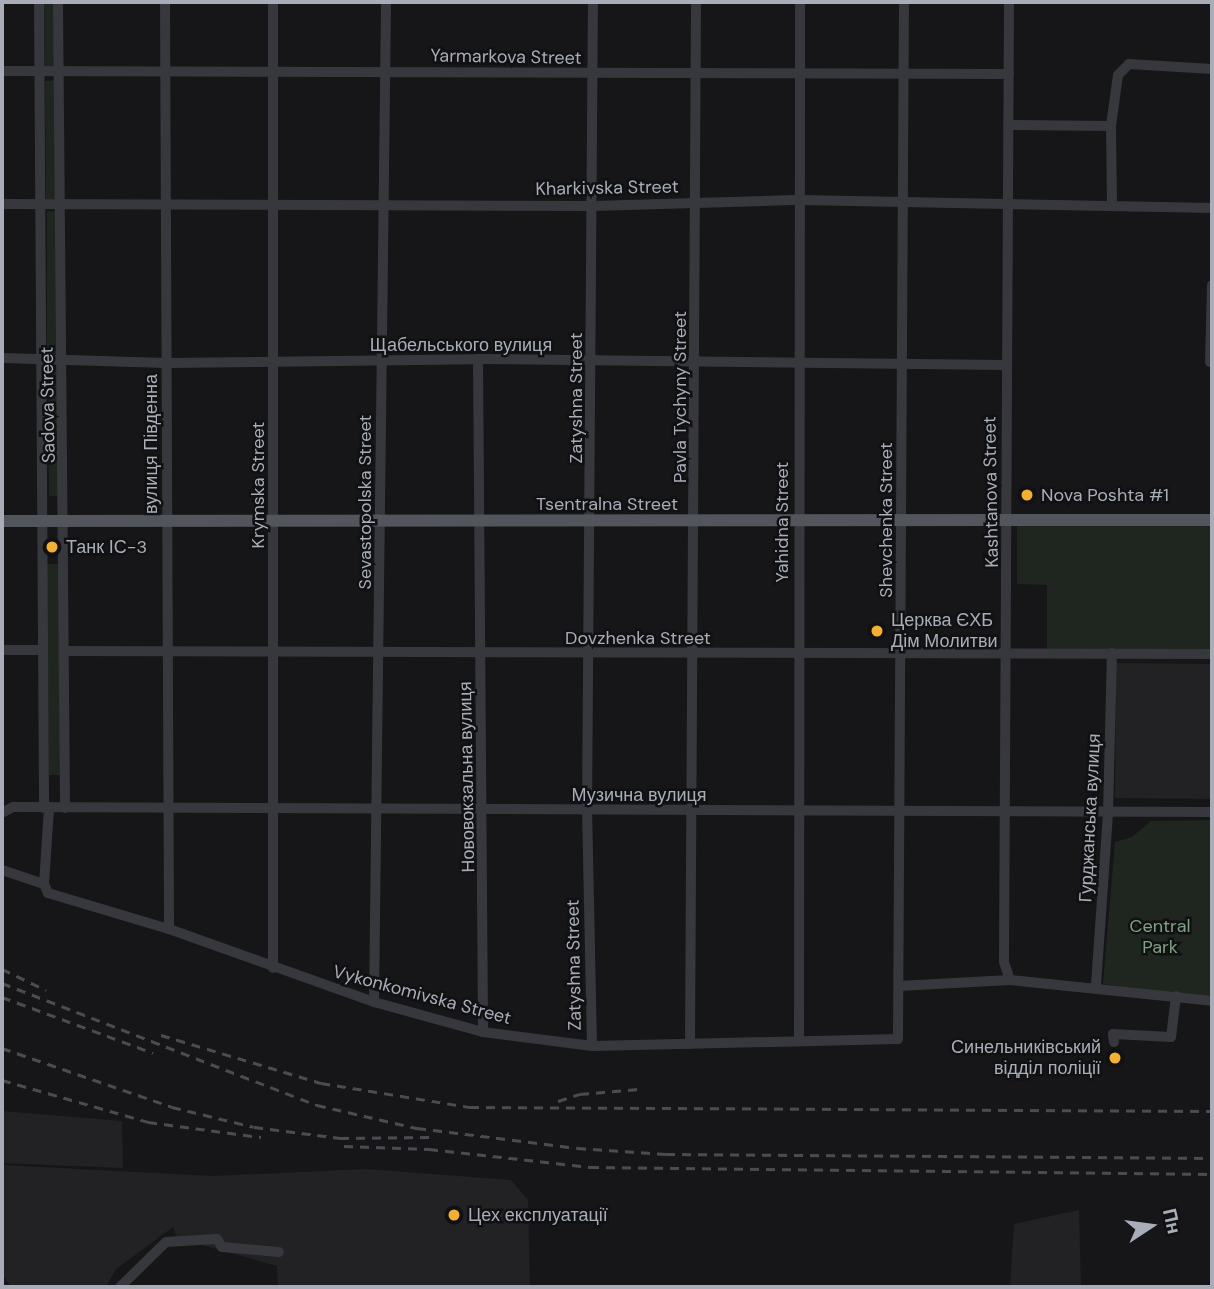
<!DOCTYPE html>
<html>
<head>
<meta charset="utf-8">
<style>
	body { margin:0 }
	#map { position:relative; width:1214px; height:1289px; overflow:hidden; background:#161618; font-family:"DM Sans",sans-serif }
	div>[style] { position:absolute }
	.built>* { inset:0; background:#222225 }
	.green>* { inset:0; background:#1e261f }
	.minor>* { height:10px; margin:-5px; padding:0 5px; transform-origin:5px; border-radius:5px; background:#37383d }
	.major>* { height:12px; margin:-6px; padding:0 6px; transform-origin:6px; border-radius:6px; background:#53555c }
	.rail>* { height:2.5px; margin-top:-1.25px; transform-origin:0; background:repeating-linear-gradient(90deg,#4a4c52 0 9px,transparent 0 16px) }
	.dots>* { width:19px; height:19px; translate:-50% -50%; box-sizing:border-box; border:4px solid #111113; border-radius:50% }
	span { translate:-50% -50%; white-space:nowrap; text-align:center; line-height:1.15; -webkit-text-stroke:5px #111113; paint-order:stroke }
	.street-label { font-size:18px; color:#a8adb8 }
	.poi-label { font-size:18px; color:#a8adb8 }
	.left { translate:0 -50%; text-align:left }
	.right { translate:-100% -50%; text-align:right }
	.park-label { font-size:18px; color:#7fa381 }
	.frame { position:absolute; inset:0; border:4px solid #a8adb8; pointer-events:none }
	.north { position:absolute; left:1116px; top:1191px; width:70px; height:70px; -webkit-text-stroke:5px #111113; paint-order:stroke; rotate:77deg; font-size:19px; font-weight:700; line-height:28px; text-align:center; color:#a8adb8 }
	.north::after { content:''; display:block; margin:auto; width:24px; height:32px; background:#a8adb8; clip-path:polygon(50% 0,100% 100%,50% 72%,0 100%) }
</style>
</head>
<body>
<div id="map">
	<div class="built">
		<i style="clip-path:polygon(1116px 663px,1212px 664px,1212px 799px,1115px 798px)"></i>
		<i style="clip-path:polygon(2px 1111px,122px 1121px,123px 1168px,2px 1163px)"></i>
		<i style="clip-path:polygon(2px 1165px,213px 1176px,367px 1169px,511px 1180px,528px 1200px,530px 1287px,278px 1287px,277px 1266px,177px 1238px,173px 1227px,116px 1269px,106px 1287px,11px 1287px,2px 1274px)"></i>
		<i style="clip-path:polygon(1079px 1210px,1081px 1287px,1010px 1287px,1014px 1224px)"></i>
	</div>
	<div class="green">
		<i style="clip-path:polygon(44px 2px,54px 2px,55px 66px,45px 66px)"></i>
		<i style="clip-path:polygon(56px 80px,57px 199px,46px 199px,45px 81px)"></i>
		<i style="clip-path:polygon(47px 211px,58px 211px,58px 354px,47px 354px)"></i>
		<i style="clip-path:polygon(48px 368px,59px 369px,60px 496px,49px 496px)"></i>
		<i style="clip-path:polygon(1212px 524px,1212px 649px,1047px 649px,1047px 585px,1017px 584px,1017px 525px)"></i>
		<i style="clip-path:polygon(47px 564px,62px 564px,61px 775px,49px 775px)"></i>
		<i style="clip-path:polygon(1212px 820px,1212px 1000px,1103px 984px,1115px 842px,1132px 837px,1151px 821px)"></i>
	</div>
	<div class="minor">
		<i style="left:39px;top:2px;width:806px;rotate:89.64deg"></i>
		<i style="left:58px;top:2px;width:806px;rotate:89.5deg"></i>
		<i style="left:165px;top:2px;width:927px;rotate:89.75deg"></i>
		<i style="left:273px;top:2px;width:966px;rotate:90deg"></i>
		<i style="left:1009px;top:2px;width:960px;rotate:90.3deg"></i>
		<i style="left:1004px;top:962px;width:19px;rotate:72deg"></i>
		<i style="left:2px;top:71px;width:1007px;rotate:0.17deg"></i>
		<i style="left:1010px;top:125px;width:101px;rotate:0.6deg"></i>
		<i style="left:2px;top:204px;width:591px;rotate:0.19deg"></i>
		<i style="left:593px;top:206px;width:207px;rotate:-1.7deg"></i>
		<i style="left:800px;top:200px;width:412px;rotate:1.1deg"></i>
		<i style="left:1112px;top:206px;width:80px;rotate:-90.7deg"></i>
		<i style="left:1111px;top:126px;width:51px;rotate:-82.2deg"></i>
		<i style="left:1118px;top:75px;width:16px;rotate:-45deg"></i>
		<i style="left:1129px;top:64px;width:83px;rotate:3.4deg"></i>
		<i style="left:2px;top:358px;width:165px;rotate:1.7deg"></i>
		<i style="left:167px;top:363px;width:311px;rotate:-0.7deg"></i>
		<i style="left:478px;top:359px;width:527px;rotate:0.65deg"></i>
		<i style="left:478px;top:359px;width:673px;rotate:89.57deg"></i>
		<i style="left:1210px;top:362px;width:77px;rotate:-88.5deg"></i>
		<i style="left:2px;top:650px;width:40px"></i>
		<i style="left:65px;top:651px;width:1147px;rotate:0.15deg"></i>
		<i style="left:2px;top:813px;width:13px;rotate:-29deg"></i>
		<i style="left:13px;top:807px;width:1199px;rotate:0.24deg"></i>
		<i style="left:2px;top:870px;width:44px;rotate:18.4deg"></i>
		<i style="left:44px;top:884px;width:10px;rotate:66deg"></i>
		<i style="left:48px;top:893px;width:126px;rotate:16.6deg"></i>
		<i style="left:169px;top:929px;width:218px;rotate:19.6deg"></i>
		<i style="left:374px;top:1002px;width:113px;rotate:15.4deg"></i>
		<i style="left:483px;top:1032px;width:110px;rotate:7.3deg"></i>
		<i style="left:592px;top:1046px;width:306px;rotate:-1.3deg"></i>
		<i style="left:898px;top:1039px;width:1037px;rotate:-89.67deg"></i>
		<i style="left:44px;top:884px;width:76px;rotate:-86.2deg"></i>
		<i style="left:1096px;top:985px;width:171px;rotate:-86deg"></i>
		<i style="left:1108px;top:814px;width:161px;rotate:-88.6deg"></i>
		<i style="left:899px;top:986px;width:111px;rotate:-3.1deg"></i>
		<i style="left:1010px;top:980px;width:203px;rotate:5.9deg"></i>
		<i style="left:374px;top:1002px;width:1000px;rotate:-89.31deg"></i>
		<i style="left:799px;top:1041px;width:1039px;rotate:-89.94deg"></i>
		<i style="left:1114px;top:1042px;width:8px;rotate:-97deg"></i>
		<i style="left:1113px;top:1034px;width:58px;rotate:3deg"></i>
		<i style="left:1171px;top:1037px;width:41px;rotate:-83deg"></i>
		<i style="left:690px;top:1044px;width:1042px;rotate:-89.67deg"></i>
		<i style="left:592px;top:1046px;width:235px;rotate:-91.2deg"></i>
		<i style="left:587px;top:811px;width:809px;rotate:-89.58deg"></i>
		<i style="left:120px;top:1287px;width:64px;rotate:-44.4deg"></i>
		<i style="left:166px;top:1242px;width:51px;rotate:-3.4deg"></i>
		<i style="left:217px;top:1239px;width:9px;rotate:58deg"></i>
		<i style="left:222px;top:1247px;width:57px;rotate:5deg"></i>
	</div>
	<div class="major">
		<i style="left:2px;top:521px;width:1210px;rotate:-0.05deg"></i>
	</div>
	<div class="rail">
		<i style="left:2px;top:969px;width:49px;rotate:25.5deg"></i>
		<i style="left:2px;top:983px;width:338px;rotate:21.2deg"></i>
		<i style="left:317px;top:1105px;width:103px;rotate:13deg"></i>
		<i style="left:417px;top:1128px;width:161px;rotate:7.1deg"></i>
		<i style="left:577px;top:1148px;width:89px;rotate:3.9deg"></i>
		<i style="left:666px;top:1154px;width:546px;rotate:0.42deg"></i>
		<i style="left:2px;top:997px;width:161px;rotate:20.3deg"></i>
		<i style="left:161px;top:1035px;width:167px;rotate:16.7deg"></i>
		<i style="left:321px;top:1083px;width:151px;rotate:9.2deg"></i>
		<i style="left:470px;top:1107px;width:742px;rotate:0.31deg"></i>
		<i style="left:2px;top:1048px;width:180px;rotate:19.1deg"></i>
		<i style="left:172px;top:1107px;width:84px;rotate:13.7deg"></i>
		<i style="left:254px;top:1127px;width:87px;rotate:7.3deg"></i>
		<i style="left:340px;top:1138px;width:90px;rotate:-0.6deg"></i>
		<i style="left:2px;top:1080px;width:152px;rotate:16deg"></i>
		<i style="left:148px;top:1122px;width:114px;rotate:7.6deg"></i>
		<i style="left:558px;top:1101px;width:23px;rotate:-18deg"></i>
		<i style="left:580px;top:1094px;width:59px;rotate:-4.8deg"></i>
		<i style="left:344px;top:1146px;width:85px;rotate:2deg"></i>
		<i style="left:429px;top:1149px;width:162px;rotate:6.4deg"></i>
		<i style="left:590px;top:1167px;width:622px;rotate:0.64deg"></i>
	</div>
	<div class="dots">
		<i style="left:1027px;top:495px;background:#f2b134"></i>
		<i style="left:52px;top:547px;background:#f2b134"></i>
		<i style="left:877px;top:631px;background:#f2b134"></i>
		<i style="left:1115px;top:1058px;background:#f2b134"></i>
		<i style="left:454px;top:1215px;background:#f2b134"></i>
	</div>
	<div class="street-label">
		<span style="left:506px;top:57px;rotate:1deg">Yarmarkova Street</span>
		<span style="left:607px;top:188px;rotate:-1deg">Kharkivska Street</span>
		<span style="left:461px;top:345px">Щабельського вулиця</span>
		<span style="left:680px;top:397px;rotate:-90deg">Pavla Tychyny Street</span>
		<span style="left:576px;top:398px;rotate:-90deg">Zatyshna Street</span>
		<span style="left:48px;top:405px;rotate:-91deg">Sadova Street</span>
		<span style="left:151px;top:444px;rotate:-90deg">вулиця Південна</span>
		<span style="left:258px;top:485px;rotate:-90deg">Krymska Street</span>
		<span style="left:991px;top:492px;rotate:-91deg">Kashtanova Street</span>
		<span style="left:365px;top:502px;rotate:-90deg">Sevastopolska Street</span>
		<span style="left:607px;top:504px">Tsentralna Street</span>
		<span style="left:886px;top:520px;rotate:-90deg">Shevchenka Street</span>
		<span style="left:782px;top:522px;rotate:-90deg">Yahidna Street</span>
		<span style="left:638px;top:638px">Dovzhenka Street</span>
		<span style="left:467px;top:777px;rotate:-91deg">Нововокзальна вулиця</span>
		<span style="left:639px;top:795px">Музична вулиця</span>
		<span style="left:1090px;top:818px;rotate:-87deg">Гурджанська вулиця</span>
		<span style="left:574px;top:965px;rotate:-91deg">Zatyshna Street</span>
		<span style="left:422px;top:995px;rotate:15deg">Vykonkomivska Street</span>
	</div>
	<div class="poi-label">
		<span class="left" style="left:1041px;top:495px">Nova Poshta #1</span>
		<span class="left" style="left:66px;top:547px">Танк ІС-3</span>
		<span class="left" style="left:891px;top:631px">Церква ЄХБ<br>Дім Молитви</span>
		<span class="right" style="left:1101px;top:1058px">Синельниківський<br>відділ поліції</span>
		<span class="left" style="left:468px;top:1215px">Цех експлуатації</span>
	</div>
	<div class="park-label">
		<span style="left:1160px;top:937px">Central<br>Park</span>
	</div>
	<div class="frame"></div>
	<div class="north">Пн</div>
</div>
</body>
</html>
